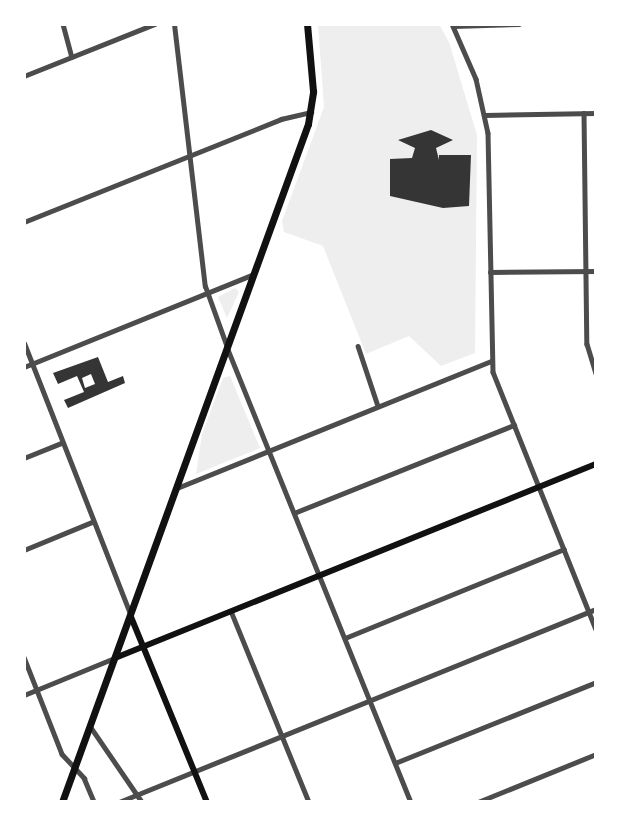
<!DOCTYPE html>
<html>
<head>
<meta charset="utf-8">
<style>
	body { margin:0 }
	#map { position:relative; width:620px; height:826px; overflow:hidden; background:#fff; font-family:"Archivo Narrow",sans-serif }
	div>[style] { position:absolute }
	.green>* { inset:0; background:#eee }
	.building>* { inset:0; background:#353535 }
	.minor>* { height:4.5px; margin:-2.25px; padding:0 2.25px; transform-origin:2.25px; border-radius:2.25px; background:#4c4c4c }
	.tertiary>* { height:5px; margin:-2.5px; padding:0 2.5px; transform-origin:2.5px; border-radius:2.5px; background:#4c4c4c }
	.secondary>* { height:6px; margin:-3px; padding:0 3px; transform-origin:3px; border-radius:3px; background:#111 }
	.primary>* { height:7px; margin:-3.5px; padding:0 3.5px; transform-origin:3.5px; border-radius:3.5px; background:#111 }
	span { translate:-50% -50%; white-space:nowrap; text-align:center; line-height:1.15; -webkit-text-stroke:4.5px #fff; paint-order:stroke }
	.frame { position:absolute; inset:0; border:26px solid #fff; pointer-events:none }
</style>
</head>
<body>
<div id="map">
	<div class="green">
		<i style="clip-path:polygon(318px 24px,439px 24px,449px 42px,477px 135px,475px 353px,441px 366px,409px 336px,366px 354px,323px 246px,284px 232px,282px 221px,324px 107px)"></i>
		<i style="clip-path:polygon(235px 288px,239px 292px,227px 318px,218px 297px)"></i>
		<i style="clip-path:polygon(230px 376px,260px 448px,196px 474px,202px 434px,223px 378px)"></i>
	</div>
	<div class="building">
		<i style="clip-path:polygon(431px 130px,453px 140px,436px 148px,439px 160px,439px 155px,471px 155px,469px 206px,443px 208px,390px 196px,390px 159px,412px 158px,415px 148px,398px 140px)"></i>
		<i style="clip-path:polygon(evenodd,98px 357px,108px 382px,123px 376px,125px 383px,68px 408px,64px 400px,84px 392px,77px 376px,58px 384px,53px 373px,98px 357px,91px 374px,95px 384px,85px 388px,82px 378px,91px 374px)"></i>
	</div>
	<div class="minor">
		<i style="left:63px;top:24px;width:34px;rotate:75deg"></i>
		<i style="left:452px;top:24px;width:60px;rotate:66.4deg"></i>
		<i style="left:476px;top:79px;width:55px;rotate:77.5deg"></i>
		<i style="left:488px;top:133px;width:239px;rotate:88.8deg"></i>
		<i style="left:493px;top:372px;width:277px;rotate:68.2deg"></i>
		<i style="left:454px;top:26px;width:65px;rotate:-1.8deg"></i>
		<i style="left:24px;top:76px;width:141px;rotate:-21.7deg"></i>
		<i style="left:584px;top:113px;width:231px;rotate:89.3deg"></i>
		<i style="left:587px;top:344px;width:31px;rotate:73deg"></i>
		<i style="left:485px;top:115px;width:111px;rotate:-1deg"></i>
		<i style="left:24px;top:222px;width:277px;rotate:-21.8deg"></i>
		<i style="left:281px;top:119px;width:31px;rotate:-13deg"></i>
		<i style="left:490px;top:272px;width:106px;rotate:-0.5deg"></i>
		<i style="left:358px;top:346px;width:63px;rotate:71.6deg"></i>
		<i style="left:227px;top:347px;width:491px;rotate:68deg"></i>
		<i style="left:24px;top:367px;width:248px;rotate:-22deg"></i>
		<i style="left:24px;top:458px;width:40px;rotate:-22deg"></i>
		<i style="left:177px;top:488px;width:339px;rotate:-22deg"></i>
		<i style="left:294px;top:513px;width:237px;rotate:-21.8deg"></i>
		<i style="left:24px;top:550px;width:74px;rotate:-22.4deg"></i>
		<i style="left:231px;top:611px;width:206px;rotate:67.8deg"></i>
		<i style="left:345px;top:638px;width:236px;rotate:-22.1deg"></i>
		<i style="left:24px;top:657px;width:104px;rotate:68.6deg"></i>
		<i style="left:62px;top:754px;width:33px;rotate:47deg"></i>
		<i style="left:84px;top:778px;width:26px;rotate:67deg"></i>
		<i style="left:90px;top:726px;width:92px;rotate:55.6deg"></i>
		<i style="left:395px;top:763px;width:217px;rotate:-21.9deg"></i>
		<i style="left:119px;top:802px;width:515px;rotate:-22.03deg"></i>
		<i style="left:478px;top:802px;width:127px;rotate:-22.1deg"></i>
	</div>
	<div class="tertiary">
		<i style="left:174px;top:24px;width:264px;rotate:83.3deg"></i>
		<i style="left:205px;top:286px;width:65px;rotate:70.2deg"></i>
		<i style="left:24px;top:343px;width:293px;rotate:68.6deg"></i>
		<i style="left:24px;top:695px;width:97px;rotate:-22.3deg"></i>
	</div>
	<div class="secondary">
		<i style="left:131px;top:617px;width:200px;rotate:67.7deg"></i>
		<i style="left:115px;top:658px;width:519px;rotate:-21.97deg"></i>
	</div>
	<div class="primary">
		<i style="left:62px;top:802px;width:721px;rotate:-70.06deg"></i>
		<i style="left:308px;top:124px;width:33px;rotate:-81deg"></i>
		<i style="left:313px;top:91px;width:67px;rotate:-95.1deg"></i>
	</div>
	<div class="frame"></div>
</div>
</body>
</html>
